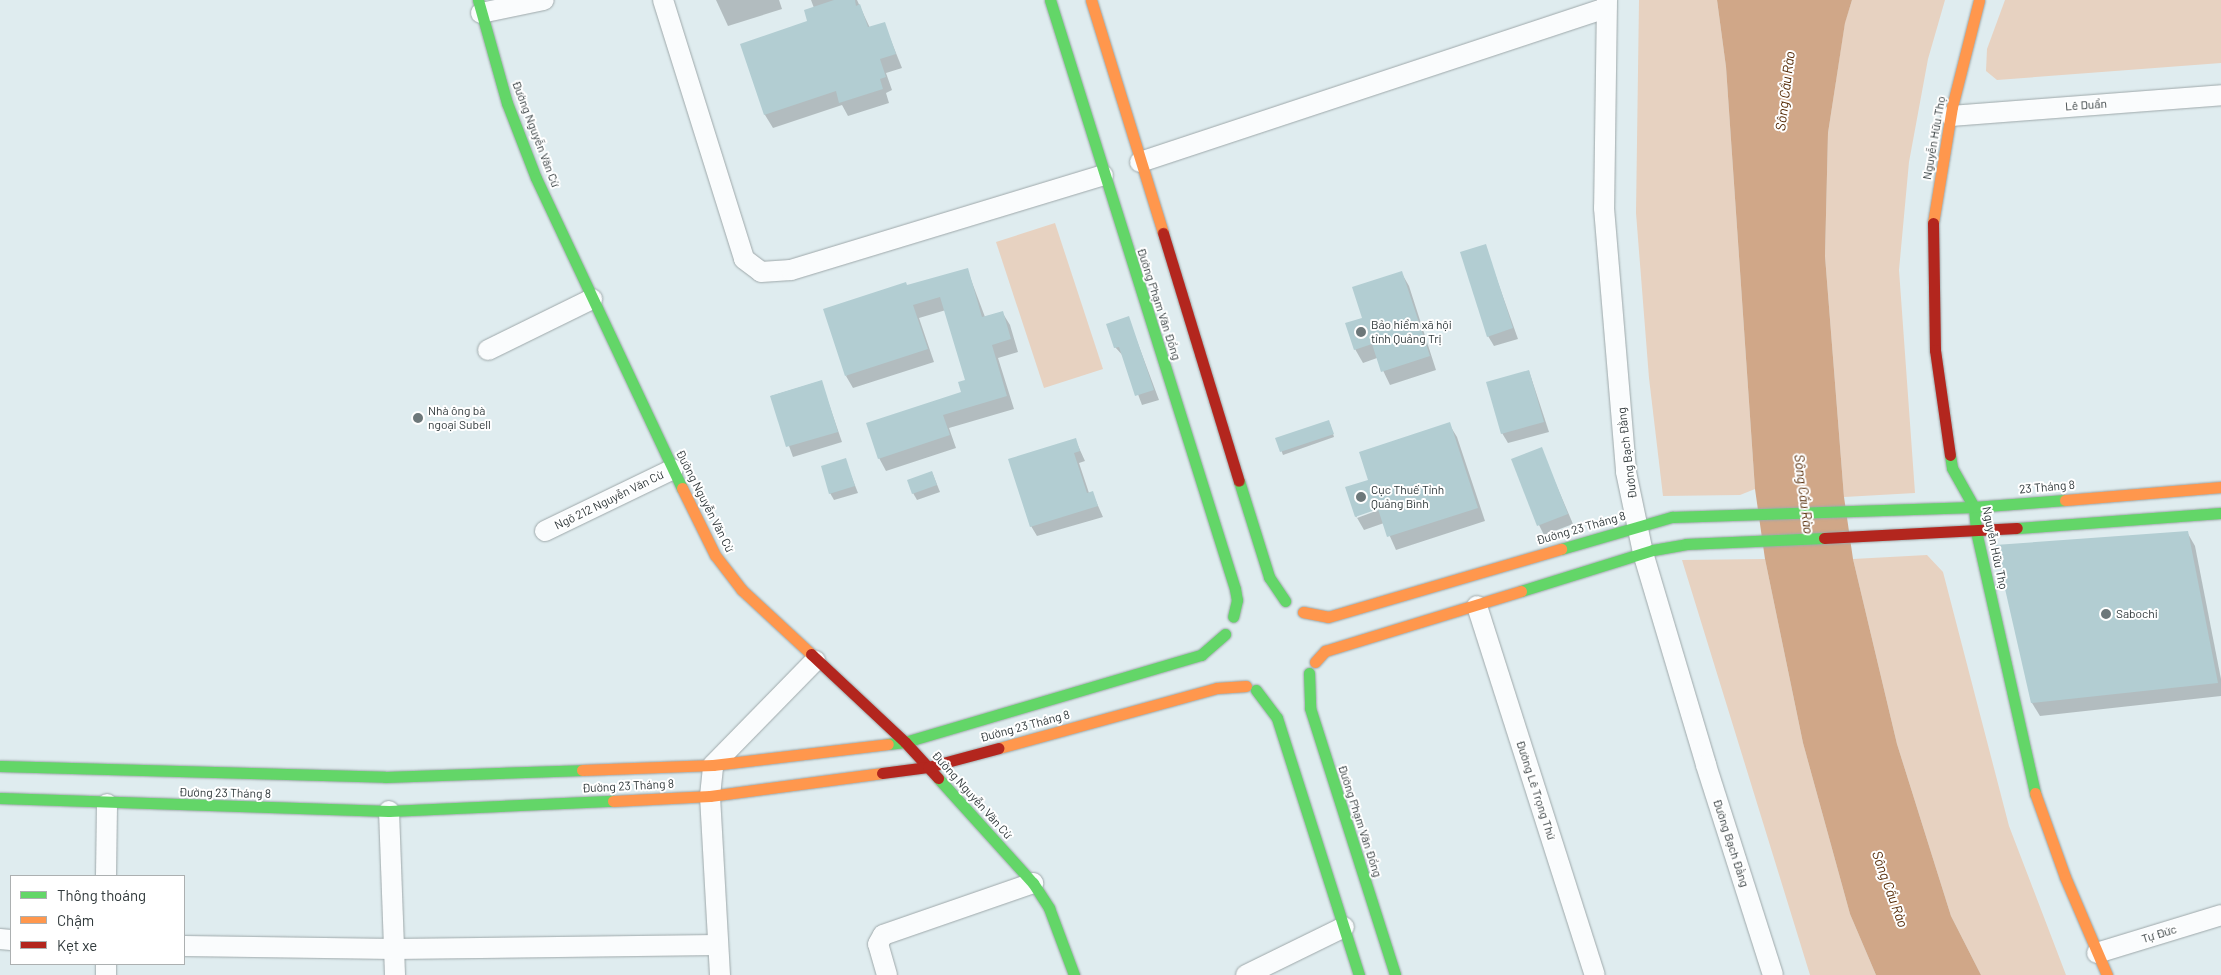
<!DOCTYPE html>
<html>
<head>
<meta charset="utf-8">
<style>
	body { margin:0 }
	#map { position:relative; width:2221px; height:975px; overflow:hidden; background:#dfecef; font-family:Barlow,sans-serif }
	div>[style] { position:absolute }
	.green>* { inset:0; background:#e7d2c1 }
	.water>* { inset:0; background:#d0a788 }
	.shadow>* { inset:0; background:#0003 }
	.building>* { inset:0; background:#b2cdd2 }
	.roads { filter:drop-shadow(0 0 1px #9ea8aa) drop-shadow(0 0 1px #9ea8aa) }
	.street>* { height:20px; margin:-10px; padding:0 10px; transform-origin:10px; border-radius:10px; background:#fafcfd }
	.fast>* { height:11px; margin:-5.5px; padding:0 5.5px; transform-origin:5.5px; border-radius:5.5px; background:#63d668 }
	.slow>* { height:11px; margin:-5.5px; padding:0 5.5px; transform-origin:5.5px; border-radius:5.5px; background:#ff974d }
	.jam>* { height:11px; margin:-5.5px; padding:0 5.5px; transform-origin:5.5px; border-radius:5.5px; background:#b3261e }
	.dots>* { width:14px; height:14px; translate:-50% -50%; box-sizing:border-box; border:2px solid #fff; border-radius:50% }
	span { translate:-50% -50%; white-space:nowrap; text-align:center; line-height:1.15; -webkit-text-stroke:4px #fff; paint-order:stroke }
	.street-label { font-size:12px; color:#30393b }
	.poi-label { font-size:12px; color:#30393b }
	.left { translate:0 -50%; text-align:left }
	.water-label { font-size:14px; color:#542904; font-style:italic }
	.legend { position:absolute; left:10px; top:875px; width:175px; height:90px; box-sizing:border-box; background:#fff; border:1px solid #acb0b1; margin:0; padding:6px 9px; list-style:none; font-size:15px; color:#30393b }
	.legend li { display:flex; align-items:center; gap:10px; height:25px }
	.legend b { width:25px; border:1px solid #acb0b1 }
</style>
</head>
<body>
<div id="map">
	<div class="green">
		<i style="clip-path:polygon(1639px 0,1717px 0,1726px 67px,1755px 489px,1740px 495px,1663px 496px,1649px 378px,1636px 213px)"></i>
		<i style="clip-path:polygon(1852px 0,1945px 0,1928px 59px,1909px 162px,1899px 270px,1915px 493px,1844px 497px,1825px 256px,1828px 133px,1845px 22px)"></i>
		<i style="clip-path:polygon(2005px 0,2221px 0,2221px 63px,1997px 80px,1986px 71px,1987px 49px)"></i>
		<i style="clip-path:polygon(1055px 223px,1103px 369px,1044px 388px,996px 242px)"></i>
		<i style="clip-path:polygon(1927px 555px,1943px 572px,2009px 826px,2066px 975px,1981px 975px,1951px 916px,1897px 744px,1853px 559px)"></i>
		<i style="clip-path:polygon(1765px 559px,1803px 743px,1850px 914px,1876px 975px,1810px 975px,1682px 560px)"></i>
	</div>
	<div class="water">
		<i style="clip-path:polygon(1717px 0,1852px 0,1845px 23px,1828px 133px,1825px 256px,1844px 497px,1853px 559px,1897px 744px,1951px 916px,1981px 975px,1876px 975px,1850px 914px,1803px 743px,1765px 559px,1755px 489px,1726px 67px)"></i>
	</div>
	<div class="shadow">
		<i style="clip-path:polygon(716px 0,779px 0,782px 9px,728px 26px)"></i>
		<i style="clip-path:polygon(811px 0,857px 0,870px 28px,884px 23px,902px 68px,886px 73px,892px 90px,886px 93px,889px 103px,848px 116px,842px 105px,773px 128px,765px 115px,742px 45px,809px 22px,814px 8px)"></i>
		<i style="clip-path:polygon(1485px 246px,1518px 339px,1494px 346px,1488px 336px)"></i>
		<i style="clip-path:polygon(967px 269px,985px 317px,1002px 312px,1010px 325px,1018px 352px,998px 358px,1014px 409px,949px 428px,956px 448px,886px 471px,879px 458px,963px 393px,967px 381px,946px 310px,919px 318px,934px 362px,853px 388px,846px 376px,907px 287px)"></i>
		<i style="clip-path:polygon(1401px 272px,1409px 286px,1436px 370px,1390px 385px,1377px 358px,1363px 363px,1355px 349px,1364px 319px)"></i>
		<i style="clip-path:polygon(1128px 317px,1159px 400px,1142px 405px,1124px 357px,1115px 347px)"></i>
		<i style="clip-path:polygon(1529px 371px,1549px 432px,1508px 443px,1502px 433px)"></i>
		<i style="clip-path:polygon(821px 381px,842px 442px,793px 457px,771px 396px)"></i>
		<i style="clip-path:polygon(1330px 424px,1334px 437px,1283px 455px,1277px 439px)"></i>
		<i style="clip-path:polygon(evenodd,1449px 424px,1457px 437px,1485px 521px,1396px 550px,1384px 523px,1364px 530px,1356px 516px,1370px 481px,1449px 424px,1384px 506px,1384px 508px,1357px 518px,1357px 515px,1384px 506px)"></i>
		<i style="clip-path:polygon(1075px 439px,1085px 461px,1079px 463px,1089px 493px,1092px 492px,1103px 517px,1037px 536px,1031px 526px)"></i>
		<i style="clip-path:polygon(1541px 449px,1573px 524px,1544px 535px,1539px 525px)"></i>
		<i style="clip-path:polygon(845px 460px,858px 493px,834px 500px,830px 493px)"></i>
		<i style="clip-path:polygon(932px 472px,940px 492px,917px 500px,913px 493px)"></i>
		<i style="clip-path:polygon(2187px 532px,2195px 546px,2221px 679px,2221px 696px,2040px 716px,2032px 703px,1997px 546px)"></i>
	</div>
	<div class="building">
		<i style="clip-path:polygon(834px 0,855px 0,856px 6px,860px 4px,868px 27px,885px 22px,896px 54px,880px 59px,886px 77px,880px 79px,883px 89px,839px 103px,836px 91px,764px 115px,740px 44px,807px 21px,804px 10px)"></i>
		<i style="clip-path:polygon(1486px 244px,1513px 328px,1487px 337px,1460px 252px)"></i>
		<i style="clip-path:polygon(968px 268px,982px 317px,1003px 311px,1011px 339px,992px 345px,1007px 396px,943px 415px,950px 435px,878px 459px,866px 423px,961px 392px,958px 382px,965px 380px,940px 297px,913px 305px,928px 349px,845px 376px,823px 309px,906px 282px,907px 285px)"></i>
		<i style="clip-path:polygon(1402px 271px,1430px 356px,1381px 372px,1372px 344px,1354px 350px,1345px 323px,1362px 318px,1352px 287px)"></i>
		<i style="clip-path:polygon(1129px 316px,1154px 390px,1135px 396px,1119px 347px,1114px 348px,1106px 324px)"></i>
		<i style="clip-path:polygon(1529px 370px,1544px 422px,1501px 434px,1486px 382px)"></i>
		<i style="clip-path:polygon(822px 380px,838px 432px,786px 447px,770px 396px)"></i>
		<i style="clip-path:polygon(1329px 420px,1334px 434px,1280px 452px,1275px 438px)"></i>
		<i style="clip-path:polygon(1450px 422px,1478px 508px,1387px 537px,1378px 509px,1355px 517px,1345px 487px,1368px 480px,1359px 452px)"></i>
		<i style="clip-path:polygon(1076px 438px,1080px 451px,1074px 453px,1087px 493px,1093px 491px,1098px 506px,1030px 527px,1008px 459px)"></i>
		<i style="clip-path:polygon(1542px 447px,1568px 514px,1537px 526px,1511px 459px)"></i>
		<i style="clip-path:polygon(846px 458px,855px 486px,829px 494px,821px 466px)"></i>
		<i style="clip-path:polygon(932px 471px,937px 485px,912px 494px,907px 480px)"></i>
		<i style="clip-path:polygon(2188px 531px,2218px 683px,2031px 703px,1995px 545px)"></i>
	</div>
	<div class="roads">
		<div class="street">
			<i style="left:663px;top:0;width:271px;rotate:72.6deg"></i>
			<i style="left:744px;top:259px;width:21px;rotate:37deg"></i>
			<i style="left:761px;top:272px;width:30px;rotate:-4deg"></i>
			<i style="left:791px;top:270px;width:326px;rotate:-16.9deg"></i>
			<i style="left:1607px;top:0;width:208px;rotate:90.8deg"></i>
			<i style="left:1604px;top:208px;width:265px;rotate:85.2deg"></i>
			<i style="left:1626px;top:472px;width:83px;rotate:78.1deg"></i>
			<i style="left:1643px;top:553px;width:221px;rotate:73.4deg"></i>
			<i style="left:1706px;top:765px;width:220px;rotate:72.3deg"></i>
			<i style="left:481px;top:13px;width:64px;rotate:-11.7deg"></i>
			<i style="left:1951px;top:116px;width:271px;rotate:-4.4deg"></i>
			<i style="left:1140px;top:162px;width:491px;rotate:-18.3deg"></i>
			<i style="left:488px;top:350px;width:116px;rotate:-26.1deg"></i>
			<i style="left:545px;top:531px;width:142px;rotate:-25.8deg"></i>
			<i style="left:1477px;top:606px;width:387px;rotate:72.3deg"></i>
			<i style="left:389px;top:811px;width:164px;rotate:87.9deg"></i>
			<i style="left:106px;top:876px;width:72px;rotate:-89.2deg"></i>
			<i style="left:0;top:939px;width:11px;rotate:5deg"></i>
			<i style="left:184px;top:946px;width:210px;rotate:0.8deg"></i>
			<i style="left:394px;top:949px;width:323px;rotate:-0.7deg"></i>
			<i style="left:2097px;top:953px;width:130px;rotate:-17deg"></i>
			<i style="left:106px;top:964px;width:11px;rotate:90deg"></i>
			<i style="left:720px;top:975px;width:179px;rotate:-93.2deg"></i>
			<i style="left:710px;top:796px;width:31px;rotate:-84deg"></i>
			<i style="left:713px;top:765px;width:146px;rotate:-45.6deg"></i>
			<i style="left:887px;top:975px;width:32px;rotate:-106deg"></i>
			<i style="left:878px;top:944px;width:10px;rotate:-61deg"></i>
			<i style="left:883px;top:935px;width:159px;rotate:-19.1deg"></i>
			<i style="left:1246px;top:975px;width:109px;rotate:-26.1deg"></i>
		</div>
		<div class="fast">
			<i style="left:478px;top:0;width:107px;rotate:74.3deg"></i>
			<i style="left:507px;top:103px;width:80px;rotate:68.9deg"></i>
			<i style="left:536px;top:178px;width:343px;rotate:64.8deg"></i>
			<i style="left:1050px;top:0;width:617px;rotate:72.56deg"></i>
			<i style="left:1235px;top:589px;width:11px;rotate:80deg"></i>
			<i style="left:1237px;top:600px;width:17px;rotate:103deg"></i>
			<i style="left:1950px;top:455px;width:13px;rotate:81deg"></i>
			<i style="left:1952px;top:468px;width:45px;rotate:60.6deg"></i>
			<i style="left:1974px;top:507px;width:24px;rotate:85deg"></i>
			<i style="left:1976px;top:531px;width:269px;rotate:77.3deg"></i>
			<i style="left:1239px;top:481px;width:101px;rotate:72.6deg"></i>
			<i style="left:1269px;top:577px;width:29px;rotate:56deg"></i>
			<i style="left:2017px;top:528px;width:205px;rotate:-4.2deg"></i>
			<i style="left:1561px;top:549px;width:116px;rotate:-16.1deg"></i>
			<i style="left:1672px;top:517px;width:302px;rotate:-1.9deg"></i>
			<i style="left:1974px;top:507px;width:91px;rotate:-4.4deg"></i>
			<i style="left:1521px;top:591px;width:138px;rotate:-17.3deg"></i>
			<i style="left:1653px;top:550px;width:34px;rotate:-10deg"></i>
			<i style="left:1686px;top:544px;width:138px;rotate:-2.5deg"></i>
			<i style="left:1309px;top:673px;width:35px;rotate:88deg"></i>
			<i style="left:1310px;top:708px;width:280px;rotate:72.3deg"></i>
			<i style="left:1256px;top:690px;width:35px;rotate:53deg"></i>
			<i style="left:1277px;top:718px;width:270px;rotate:72.3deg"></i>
			<i style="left:888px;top:744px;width:17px;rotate:-7deg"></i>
			<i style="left:905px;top:742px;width:309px;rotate:-16.4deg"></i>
			<i style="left:1201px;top:655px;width:32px;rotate:-41deg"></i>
			<i style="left:0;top:766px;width:385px;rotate:1.6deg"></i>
			<i style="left:385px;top:777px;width:197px;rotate:-2deg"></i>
			<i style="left:938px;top:778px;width:142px;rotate:47.9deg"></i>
			<i style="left:1033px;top:883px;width:30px;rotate:57deg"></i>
			<i style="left:1049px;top:908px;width:72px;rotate:69.5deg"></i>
			<i style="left:0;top:798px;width:389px;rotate:1.9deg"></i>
			<i style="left:389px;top:811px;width:224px;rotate:-2.6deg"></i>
		</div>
		<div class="slow">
			<i style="left:1091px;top:0;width:244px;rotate:72.8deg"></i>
			<i style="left:1933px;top:223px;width:118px;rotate:-80.7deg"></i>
			<i style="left:1952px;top:107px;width:110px;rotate:-75.8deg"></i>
			<i style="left:682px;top:488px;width:75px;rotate:63.8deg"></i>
			<i style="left:715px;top:555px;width:44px;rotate:52.4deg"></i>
			<i style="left:742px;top:590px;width:94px;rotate:42.8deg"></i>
			<i style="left:2065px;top:500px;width:157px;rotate:-4.8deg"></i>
			<i style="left:1303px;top:612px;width:25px;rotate:11deg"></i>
			<i style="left:1328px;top:617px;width:243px;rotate:-16.3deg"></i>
			<i style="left:1315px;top:662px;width:15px;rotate:-48deg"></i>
			<i style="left:1325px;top:651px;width:205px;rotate:-17deg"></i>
			<i style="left:999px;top:748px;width:226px;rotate:-15.4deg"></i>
			<i style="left:1217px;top:688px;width:29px;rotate:-4deg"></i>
			<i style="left:582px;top:770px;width:131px;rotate:-2.2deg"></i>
			<i style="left:713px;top:765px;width:176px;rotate:-6.8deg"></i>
			<i style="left:2035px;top:793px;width:89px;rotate:70.3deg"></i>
			<i style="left:2065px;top:877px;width:107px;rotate:66.8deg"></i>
			<i style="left:613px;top:801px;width:97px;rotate:-3deg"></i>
			<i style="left:710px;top:796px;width:174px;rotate:-7.6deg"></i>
		</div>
		<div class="jam">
			<i style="left:1933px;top:223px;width:127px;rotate:89.1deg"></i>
			<i style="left:1935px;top:350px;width:106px;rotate:81.9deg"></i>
			<i style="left:1163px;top:233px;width:259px;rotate:73deg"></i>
			<i style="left:1824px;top:538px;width:193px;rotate:-3deg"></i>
			<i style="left:811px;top:654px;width:129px;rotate:43.1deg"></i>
			<i style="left:905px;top:742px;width:49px;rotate:47.5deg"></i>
			<i style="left:882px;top:773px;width:46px;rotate:-7.4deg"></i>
			<i style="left:928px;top:767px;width:73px;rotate:-15deg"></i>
		</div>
	</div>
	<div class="dots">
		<i style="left:1361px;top:332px;background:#6d787a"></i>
		<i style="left:418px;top:418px;background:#6d787a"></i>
		<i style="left:1361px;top:497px;background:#6d787a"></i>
		<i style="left:2106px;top:614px;background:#6d787a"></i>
	</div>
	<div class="street-label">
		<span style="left:2086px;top:105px;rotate:-4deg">Lê Duẩn</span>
		<span style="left:536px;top:134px;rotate:69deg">Đường Nguyễn Văn Cừ</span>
		<span style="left:1934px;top:138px;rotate:-80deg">Nguyễn Hữu Thọ</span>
		<span style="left:1159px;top:304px;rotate:72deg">Đường Phạm Văn Đồng</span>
		<span style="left:1627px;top:453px;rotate:-97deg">Đường Bạch Đằng</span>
		<span style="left:2047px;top:487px;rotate:-5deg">23 Tháng 8</span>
		<span style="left:609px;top:500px;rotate:-26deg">Ngõ 212 Nguyễn Văn Cừ</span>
		<span style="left:705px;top:501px;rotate:63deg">Đường Nguyễn Văn Cừ</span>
		<span style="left:1581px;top:528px;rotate:-16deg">Đường 23 Tháng 8</span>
		<span style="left:1995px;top:548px;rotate:78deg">Nguyễn Hữu Thọ</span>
		<span style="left:1025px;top:726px;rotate:-15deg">Đường 23 Tháng 8</span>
		<span style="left:628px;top:786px;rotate:-3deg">Đường 23 Tháng 8</span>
		<span style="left:1536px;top:790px;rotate:72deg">Đường Lê Trọng Thứ</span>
		<span style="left:225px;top:793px;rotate:1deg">Đường 23 Tháng 8</span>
		<span style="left:972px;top:795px;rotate:48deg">Đường Nguyễn Văn Cừ</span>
		<span style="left:1360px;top:821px;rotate:72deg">Đường Phạm Văn Đồng</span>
		<span style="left:1731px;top:843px;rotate:72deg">Đường Bạch Đằng</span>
		<span style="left:2159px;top:934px;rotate:-17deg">Tự Đức</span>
	</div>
	<div class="poi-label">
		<span class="left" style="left:1371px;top:332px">Bảo hiểm xã hội<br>tỉnh Quảng Trị</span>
		<span class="left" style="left:428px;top:418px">Nhà ông bà<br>ngoại Subell</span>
		<span class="left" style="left:1371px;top:497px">Cục Thuế Tỉnh<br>Quảng Bình</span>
		<span class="left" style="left:2116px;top:614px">Sabochi</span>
	</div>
	<div class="water-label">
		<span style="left:1785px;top:91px;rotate:-83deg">Sông Cầu Rào</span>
		<span style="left:1804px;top:494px;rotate:83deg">Sông Cầu Rào</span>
		<span style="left:1890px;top:889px;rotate:70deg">Sông Cầu Rào</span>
	</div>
	<ul class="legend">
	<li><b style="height:6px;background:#63d668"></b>Thông thoáng</li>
	<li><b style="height:6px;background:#ff974d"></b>Chậm</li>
	<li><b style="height:6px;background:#b3261e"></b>Kẹt xe</li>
	</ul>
</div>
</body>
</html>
